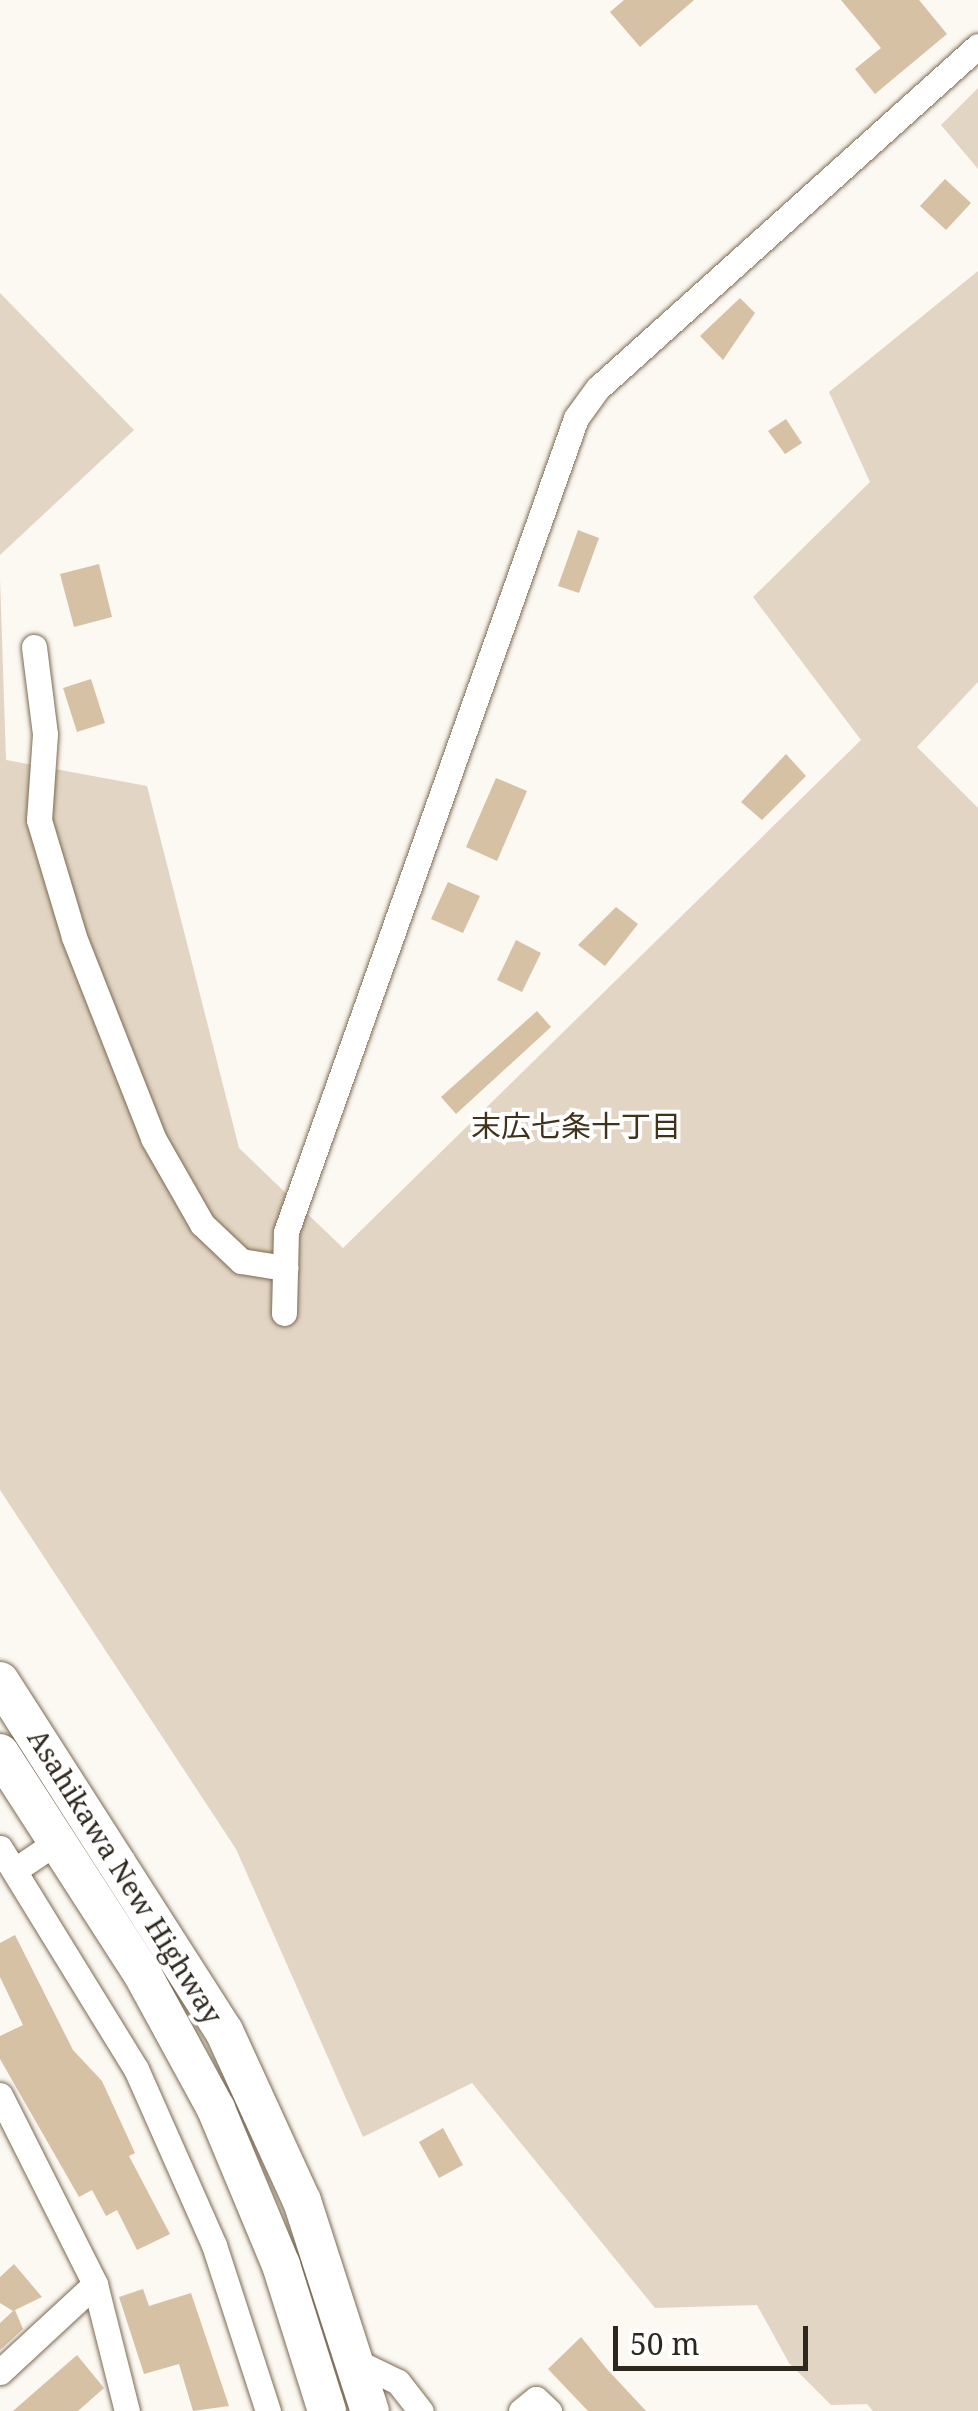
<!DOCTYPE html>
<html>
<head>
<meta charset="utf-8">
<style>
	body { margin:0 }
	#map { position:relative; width:978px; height:2411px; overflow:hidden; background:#fcf8f2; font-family:"Noto Serif","Noto Sans JP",serif }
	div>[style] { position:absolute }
	.green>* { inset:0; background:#e2d5c3 }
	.building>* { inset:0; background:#d6c1a5 }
	.roads { filter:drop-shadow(0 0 2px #7c6a52) drop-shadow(0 0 2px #7c6a52) }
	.minor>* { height:25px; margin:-12.5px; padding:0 12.5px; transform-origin:12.5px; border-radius:12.5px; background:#fff }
	.highway>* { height:38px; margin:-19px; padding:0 19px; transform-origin:19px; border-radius:19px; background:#fff }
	span { translate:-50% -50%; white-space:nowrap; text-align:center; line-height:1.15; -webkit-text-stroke:8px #fff; paint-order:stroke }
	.street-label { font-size:28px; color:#2e271d }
	.neighbourhood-label { font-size:30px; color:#42321c }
	.scale { position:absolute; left:613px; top:2326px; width:195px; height:45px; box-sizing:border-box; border:5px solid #2e271d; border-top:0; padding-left:12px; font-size:30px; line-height:35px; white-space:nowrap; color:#2e271d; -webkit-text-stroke:8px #fff; paint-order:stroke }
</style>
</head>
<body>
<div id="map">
	<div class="green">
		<i style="clip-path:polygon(978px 88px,978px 169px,941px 125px)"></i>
		<i style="clip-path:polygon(978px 271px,978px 682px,917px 747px,978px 808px,978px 2411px,873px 2411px,867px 2404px,831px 2405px,789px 2363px,757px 2305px,655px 2308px,472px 2083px,363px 2137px,236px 1849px,0 1490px,0 578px,6px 760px,147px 786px,239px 1148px,343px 1248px,861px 740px,753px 597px,870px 482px,829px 392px)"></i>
		<i style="clip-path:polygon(0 293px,134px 430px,0 555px)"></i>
	</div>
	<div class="building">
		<i style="clip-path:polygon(624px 0,694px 0,640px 47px,610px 12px)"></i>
		<i style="clip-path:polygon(841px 0,919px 0,947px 34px,875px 94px,855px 69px,881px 48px)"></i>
		<i style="clip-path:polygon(945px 179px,971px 203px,946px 230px,920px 206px)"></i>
		<i style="clip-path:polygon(740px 298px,755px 313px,723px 360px,700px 336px)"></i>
		<i style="clip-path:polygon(786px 419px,802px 443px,785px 454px,768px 431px)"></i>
		<i style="clip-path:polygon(578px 530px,599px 538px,579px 593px,558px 586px)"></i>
		<i style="clip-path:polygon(99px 564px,112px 617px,74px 627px,60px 574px)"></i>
		<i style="clip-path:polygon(91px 679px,105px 723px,77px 732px,63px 688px)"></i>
		<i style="clip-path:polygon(786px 754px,806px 776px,762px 820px,741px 802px)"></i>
		<i style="clip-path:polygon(496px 778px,527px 791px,497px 861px,466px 847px)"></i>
		<i style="clip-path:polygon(448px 882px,480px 896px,463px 933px,431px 919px)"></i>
		<i style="clip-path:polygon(616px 907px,638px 924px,605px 966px,578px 945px)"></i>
		<i style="clip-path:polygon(516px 940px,541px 953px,522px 992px,497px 980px)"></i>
		<i style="clip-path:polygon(537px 1011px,551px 1027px,456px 1114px,441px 1097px)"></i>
		<i style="clip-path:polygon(15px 1935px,73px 2050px,102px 2081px,135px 2153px,129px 2156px,170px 2234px,137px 2250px,117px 2210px,106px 2216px,92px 2190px,79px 2197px,0 2059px,0 2036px,23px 2025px,0 1977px,0 1943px)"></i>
		<i style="clip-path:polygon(443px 2128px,463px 2165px,439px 2178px,419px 2142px)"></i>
		<i style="clip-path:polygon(14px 2264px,42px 2297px,15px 2310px,23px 2329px,0 2350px,0 2323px,13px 2311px,0 2303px,0 2277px)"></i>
		<i style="clip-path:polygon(143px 2289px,149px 2306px,191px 2293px,229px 2406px,193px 2411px,179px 2364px,144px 2374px,119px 2297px)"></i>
		<i style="clip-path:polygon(581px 2337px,606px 2368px,646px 2411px,588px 2411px,548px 2369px)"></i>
		<i style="clip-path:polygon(77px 2355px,104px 2388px,78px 2411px,13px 2411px)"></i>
	</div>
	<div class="roads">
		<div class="minor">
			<i style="left:34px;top:647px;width:88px;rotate:82.8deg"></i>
			<i style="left:45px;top:734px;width:86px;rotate:94deg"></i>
			<i style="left:39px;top:820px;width:122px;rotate:73.3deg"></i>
			<i style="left:74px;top:937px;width:216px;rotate:68.5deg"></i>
			<i style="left:153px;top:1138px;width:99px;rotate:60.3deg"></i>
			<i style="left:202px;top:1224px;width:54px;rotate:43.5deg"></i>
			<i style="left:241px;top:1261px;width:45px;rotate:9deg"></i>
			<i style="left:284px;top:1313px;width:81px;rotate:-88.6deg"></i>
			<i style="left:286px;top:1232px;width:864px;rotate:-70.39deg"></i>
			<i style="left:576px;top:418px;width:37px;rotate:-54deg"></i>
			<i style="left:598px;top:388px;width:511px;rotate:-41.99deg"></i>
			<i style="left:0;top:1848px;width:259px;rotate:58.4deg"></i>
			<i style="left:136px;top:2069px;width:193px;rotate:66.1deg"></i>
			<i style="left:214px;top:2245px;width:175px;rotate:72deg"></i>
			<i style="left:15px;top:1870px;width:52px;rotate:-34deg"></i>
			<i style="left:0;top:2095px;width:212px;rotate:63.3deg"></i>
			<i style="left:95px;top:2284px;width:131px;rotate:75.9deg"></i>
			<i style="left:359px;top:2363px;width:43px;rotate:26deg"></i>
			<i style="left:398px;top:2382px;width:37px;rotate:52deg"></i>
			<i style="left:0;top:2372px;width:129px;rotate:-42.8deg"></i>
			<i style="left:521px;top:2411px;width:19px;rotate:-39deg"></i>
			<i style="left:536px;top:2399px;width:18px;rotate:43deg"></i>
		</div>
		<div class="highway">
			<i style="left:0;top:1681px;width:416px;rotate:57.4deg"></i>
			<i style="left:224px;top:2031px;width:187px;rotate:65.4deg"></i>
			<i style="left:302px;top:2201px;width:221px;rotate:72.1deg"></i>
			<i style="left:0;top:1753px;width:264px;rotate:57.2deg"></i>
			<i style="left:143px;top:1975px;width:153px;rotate:61.4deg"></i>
			<i style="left:216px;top:2109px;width:169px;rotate:67.4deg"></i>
			<i style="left:281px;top:2265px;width:153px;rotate:72.5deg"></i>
		</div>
	</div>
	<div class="street-label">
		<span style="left:126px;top:1876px;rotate:58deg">Asahikawa New Highway</span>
	</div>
	<div class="neighbourhood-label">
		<span style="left:576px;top:1126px">末広七条十丁目</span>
	</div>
	<div class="scale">50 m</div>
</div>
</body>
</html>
